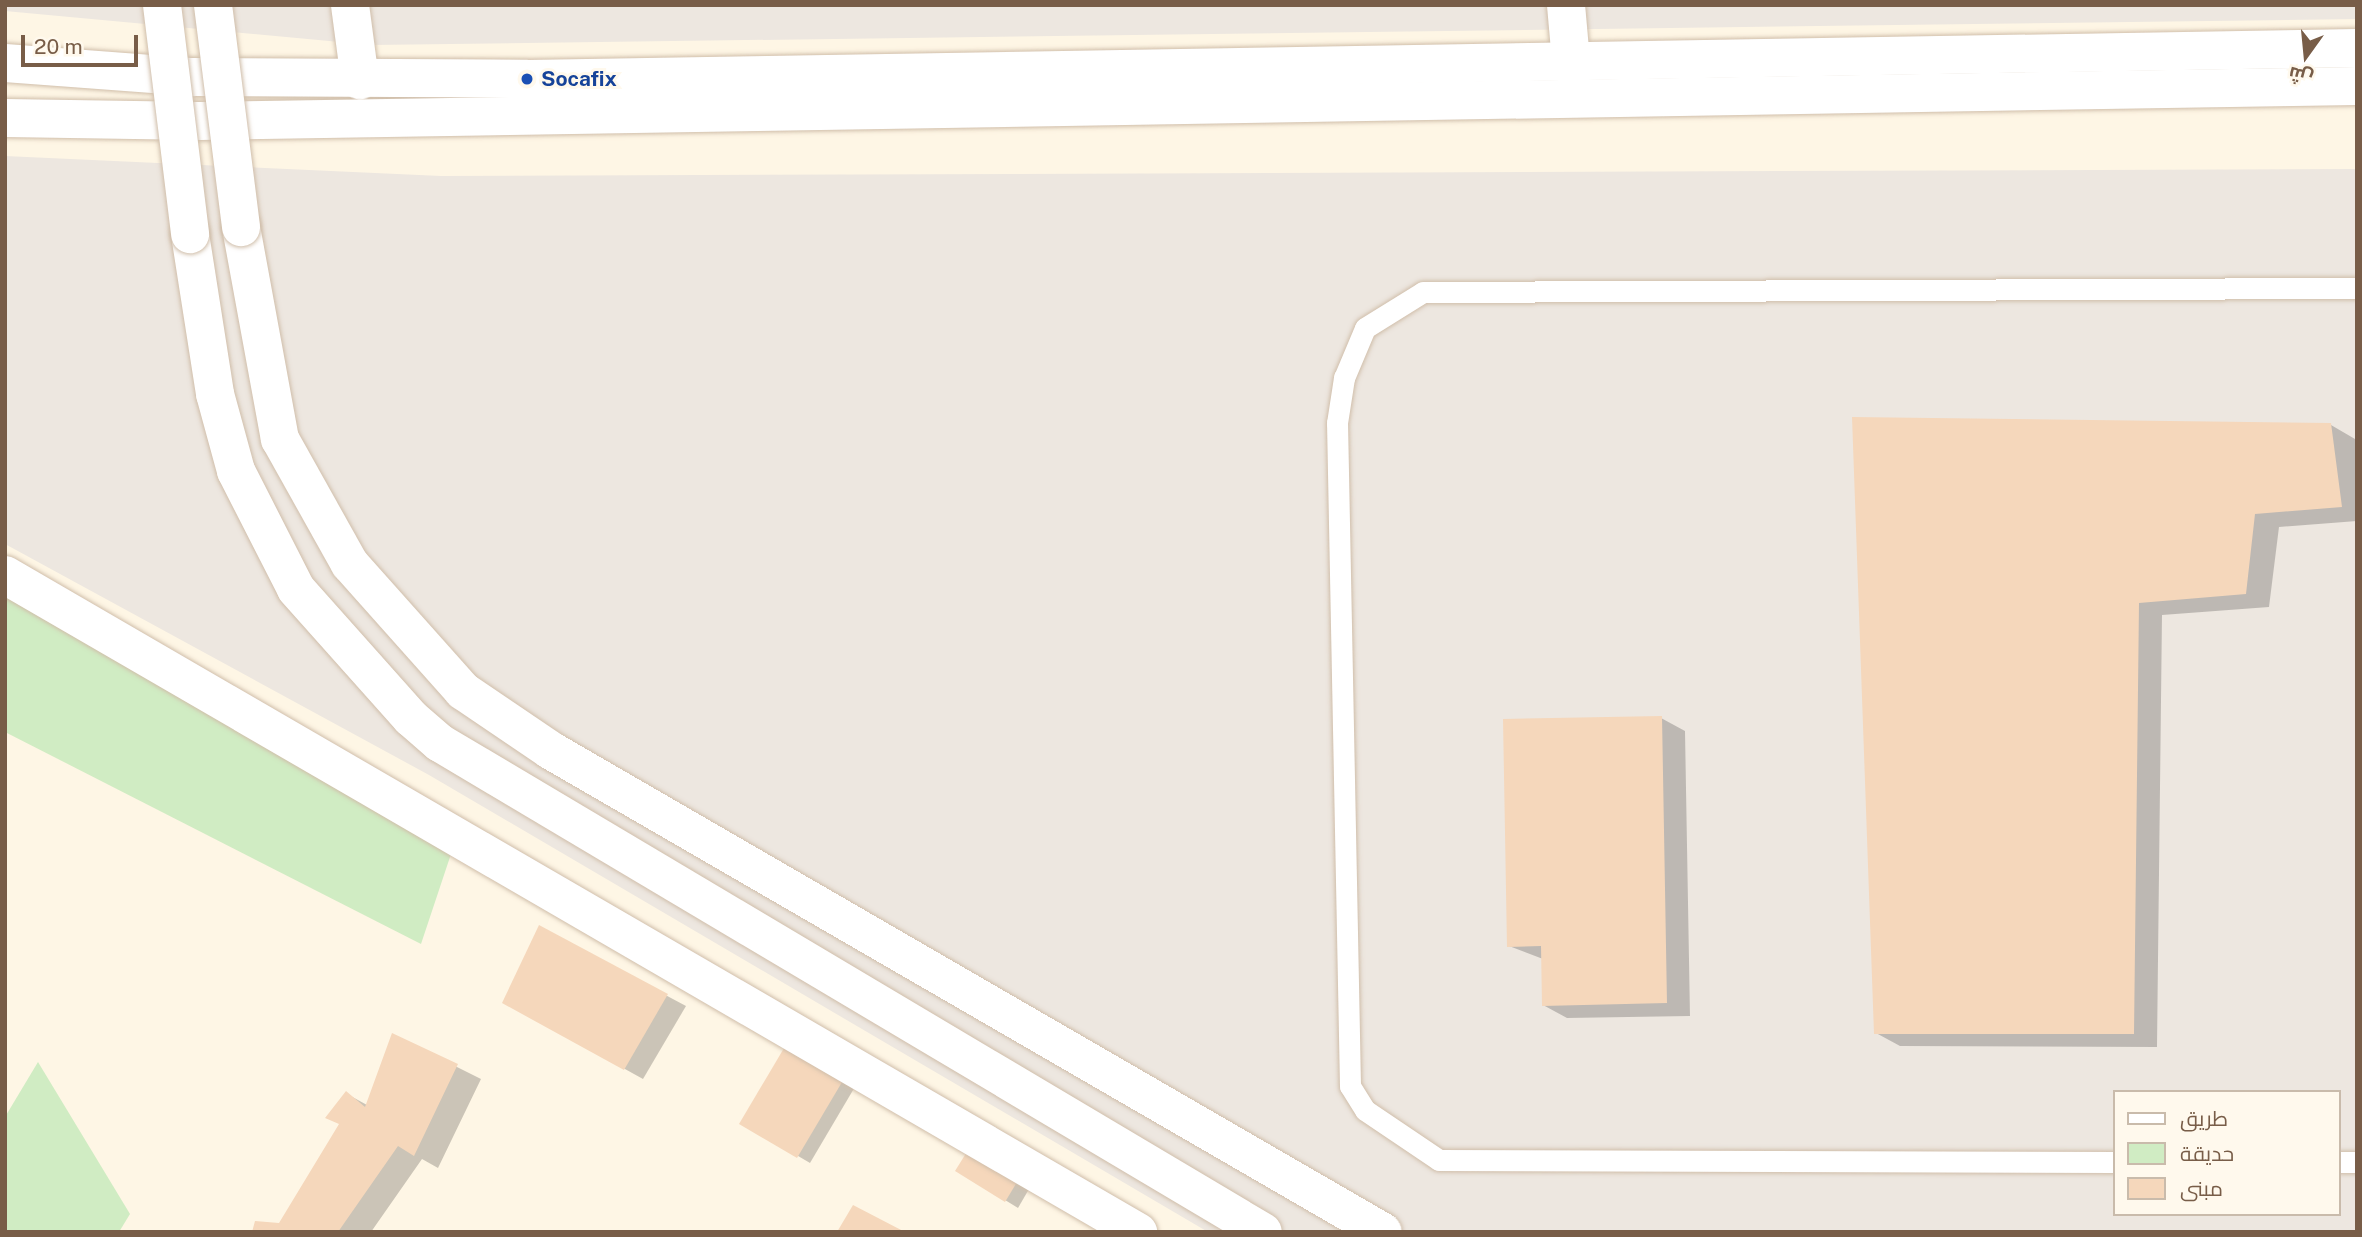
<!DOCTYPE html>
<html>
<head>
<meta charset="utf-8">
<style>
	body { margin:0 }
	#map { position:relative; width:2362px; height:1237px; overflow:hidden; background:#fef6e5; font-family:"Public Sans",Cairo,sans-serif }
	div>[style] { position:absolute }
	.industrial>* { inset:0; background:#ede7e0 }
	.green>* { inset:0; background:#d0ecc3 }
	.shadow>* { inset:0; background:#0003 }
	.building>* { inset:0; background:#f5d7bb }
	.roads { filter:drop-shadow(0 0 2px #d0beaa) drop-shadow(0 0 2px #d0beaa) }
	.service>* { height:21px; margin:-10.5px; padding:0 10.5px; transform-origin:10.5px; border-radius:10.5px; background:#fff }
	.minor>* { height:38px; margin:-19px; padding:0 19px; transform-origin:19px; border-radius:19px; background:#fff }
	.tertiary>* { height:38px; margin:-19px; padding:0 19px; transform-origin:19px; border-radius:19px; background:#fff }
	.bridges { filter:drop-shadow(0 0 2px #d0beaa) drop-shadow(0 0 2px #d0beaa) }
	.minor-bridge>* { height:38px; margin:-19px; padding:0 19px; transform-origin:19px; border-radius:19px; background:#fff }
	.dots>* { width:19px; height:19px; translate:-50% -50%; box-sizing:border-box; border:4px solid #fff9ed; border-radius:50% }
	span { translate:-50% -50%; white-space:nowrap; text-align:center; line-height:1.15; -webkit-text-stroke:6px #fff9ed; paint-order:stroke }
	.transit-label { font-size:21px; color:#164399; font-weight:700 }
	.left { translate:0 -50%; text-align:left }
	.frame { position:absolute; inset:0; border:7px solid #785d48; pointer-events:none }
	.legend { position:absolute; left:2113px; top:1090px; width:228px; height:126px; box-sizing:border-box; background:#fff9ed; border:2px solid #c9bbab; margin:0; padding:9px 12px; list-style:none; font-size:21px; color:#785d48 }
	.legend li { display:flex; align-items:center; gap:14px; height:35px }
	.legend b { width:35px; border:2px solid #c9bbab }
	.north { position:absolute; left:2271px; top:21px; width:70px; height:70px; -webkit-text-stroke:5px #fff9ed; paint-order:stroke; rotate:195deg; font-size:19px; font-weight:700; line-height:28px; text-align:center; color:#785d48 }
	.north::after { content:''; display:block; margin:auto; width:24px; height:32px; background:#785d48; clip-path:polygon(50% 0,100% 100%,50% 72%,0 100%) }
	.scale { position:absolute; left:21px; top:35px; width:117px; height:32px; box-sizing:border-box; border:4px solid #785d48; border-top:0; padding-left:9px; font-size:21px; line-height:24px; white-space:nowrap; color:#785d48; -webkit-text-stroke:5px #fff9ed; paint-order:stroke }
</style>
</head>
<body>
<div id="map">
	<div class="industrial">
		<i style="clip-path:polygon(5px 5px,2357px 5px,2357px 19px,372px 45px,5px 11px)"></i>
		<i style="clip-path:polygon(evenodd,5px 156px,441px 176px,2357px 169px,2357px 1232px,1208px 1232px,429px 775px,5px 544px,5px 156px,2115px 1092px,2339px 1092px,2339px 1214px,2115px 1214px,2115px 1092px)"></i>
	</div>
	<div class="green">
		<i style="clip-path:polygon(5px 590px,453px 848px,421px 944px,5px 732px)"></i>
		<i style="clip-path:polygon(38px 1062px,130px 1214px,119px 1232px,5px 1232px,5px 1117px)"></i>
	</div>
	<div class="shadow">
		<i style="clip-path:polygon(1854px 419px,2331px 425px,2355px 439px,2357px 521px,2279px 527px,2269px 607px,2162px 615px,2157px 1047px,1900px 1046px,1876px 1033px)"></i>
		<i style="clip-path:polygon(1661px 718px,1685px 731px,1690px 1016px,1567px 1018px,1543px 1005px,1543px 959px,1509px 946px)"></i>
		<i style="clip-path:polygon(540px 928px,686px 1006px,643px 1079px,522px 1012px)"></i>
		<i style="clip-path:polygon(393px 1035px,481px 1079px,438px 1168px,422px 1159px,371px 1232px,254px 1232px,280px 1224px,341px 1125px,347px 1094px,367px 1105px)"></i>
		<i style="clip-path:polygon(790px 1041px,859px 1080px,810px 1163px,742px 1123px)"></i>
		<i style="clip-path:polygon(958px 1171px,1036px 1177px,1018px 1208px)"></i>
	</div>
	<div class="building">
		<i style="clip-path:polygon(1852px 417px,2331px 423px,2342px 507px,2255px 514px,2246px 594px,2139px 603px,2134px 1034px,1874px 1034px)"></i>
		<i style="clip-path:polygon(1662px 716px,1667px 1003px,1542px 1006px,1541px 946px,1507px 947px,1503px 719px)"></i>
		<i style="clip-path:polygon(539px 925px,668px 994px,624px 1070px,502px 1003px)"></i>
		<i style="clip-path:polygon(392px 1033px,458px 1064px,414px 1156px,398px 1146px,338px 1232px,252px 1232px,255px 1221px,279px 1223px,339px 1124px,325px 1118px,346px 1091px,365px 1107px)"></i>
		<i style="clip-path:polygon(790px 1038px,848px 1072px,797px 1158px,739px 1124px)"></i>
		<i style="clip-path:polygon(975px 1139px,1025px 1169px,1005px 1202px,955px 1171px)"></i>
		<i style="clip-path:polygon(853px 1205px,905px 1232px,837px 1232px)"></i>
	</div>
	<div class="roads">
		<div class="service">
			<i style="left:2115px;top:1162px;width:676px;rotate:-179.83deg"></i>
			<i style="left:1439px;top:1160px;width:89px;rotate:-146deg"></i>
			<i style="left:1365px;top:1110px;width:28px;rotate:-122deg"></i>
			<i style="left:1350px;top:1086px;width:663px;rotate:-91.12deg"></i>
			<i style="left:1337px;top:423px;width:46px;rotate:-81.2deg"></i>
			<i style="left:1344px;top:378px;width:54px;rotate:-67.2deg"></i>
			<i style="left:1365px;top:328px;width:68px;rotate:-31.8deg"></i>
			<i style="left:1423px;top:292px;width:934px;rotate:-0.25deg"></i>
			<i style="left:2339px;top:1162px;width:18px"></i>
		</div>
		<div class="minor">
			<i style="left:350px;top:5px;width:76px;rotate:82.4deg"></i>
			<i style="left:1566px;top:5px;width:56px;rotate:84.9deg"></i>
			<i style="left:241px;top:227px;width:216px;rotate:79.6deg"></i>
			<i style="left:280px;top:439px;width:143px;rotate:60.8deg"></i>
			<i style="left:350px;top:564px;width:170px;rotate:48.3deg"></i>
			<i style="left:463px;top:691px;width:105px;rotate:34.1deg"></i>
			<i style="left:550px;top:750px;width:962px;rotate:30.06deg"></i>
			<i style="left:190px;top:234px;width:162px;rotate:81.1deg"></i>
			<i style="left:215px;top:394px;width:80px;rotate:74.7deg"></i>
			<i style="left:236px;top:471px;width:132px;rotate:63deg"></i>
			<i style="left:296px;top:589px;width:173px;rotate:48.3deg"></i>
			<i style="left:411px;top:718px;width:38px;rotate:41deg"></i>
			<i style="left:440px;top:743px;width:957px;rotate:30.72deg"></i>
			<i style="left:5px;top:575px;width:1310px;rotate:30.11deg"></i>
		</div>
		<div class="tertiary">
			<i style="left:5px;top:63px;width:189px;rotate:4.3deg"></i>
			<i style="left:193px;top:77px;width:334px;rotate:0.3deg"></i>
			<i style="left:527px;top:79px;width:1830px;rotate:-0.97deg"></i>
			<i style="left:5px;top:118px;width:194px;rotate:0.9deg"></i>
			<i style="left:199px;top:121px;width:2158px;rotate:-0.93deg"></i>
		</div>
	</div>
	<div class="bridges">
		<div class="minor-bridge">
			<i style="left:162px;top:5px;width:231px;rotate:83deg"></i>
			<i style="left:213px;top:5px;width:224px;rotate:82.8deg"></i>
		</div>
	</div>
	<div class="dots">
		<i style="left:527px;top:79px;background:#1a4fb4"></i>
	</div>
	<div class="transit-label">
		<span class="left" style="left:541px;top:79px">Socafix</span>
	</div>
	<div class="frame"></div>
	<ul class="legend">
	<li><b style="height:9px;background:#fff"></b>طريق</li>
	<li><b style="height:19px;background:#d0ecc3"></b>حديقة</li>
	<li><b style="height:19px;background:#f5d7bb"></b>مبنى</li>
	</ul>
	<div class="north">ش</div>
	<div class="scale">20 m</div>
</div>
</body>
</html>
